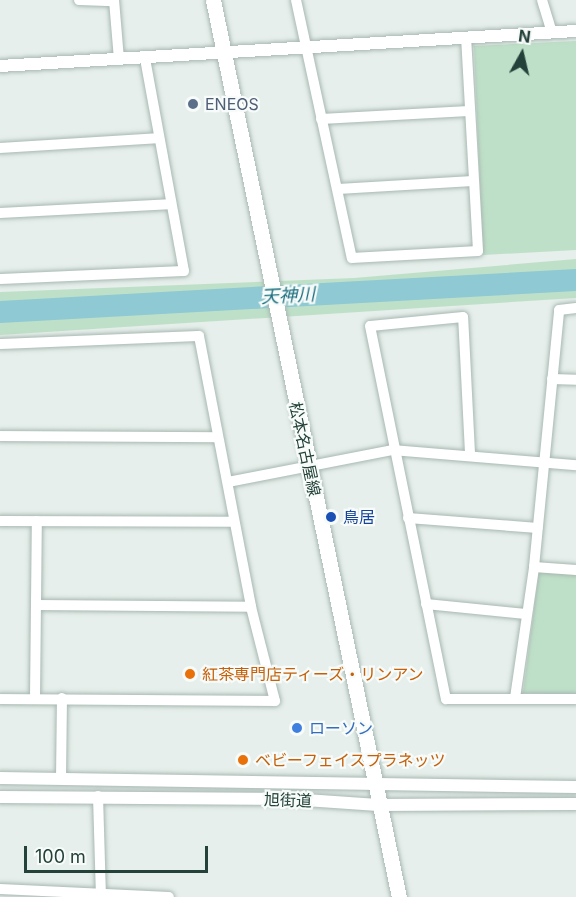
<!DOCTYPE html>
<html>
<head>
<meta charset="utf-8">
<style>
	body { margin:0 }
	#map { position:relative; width:576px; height:897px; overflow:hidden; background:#e6efeb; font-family:Inter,"Noto Sans JP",sans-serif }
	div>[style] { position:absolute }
	.green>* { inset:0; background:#bfe0c8 }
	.river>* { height:22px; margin:-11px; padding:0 11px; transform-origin:11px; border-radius:11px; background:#8ec9d4 }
	.roads { filter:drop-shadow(0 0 2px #a8b8b2) drop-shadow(0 0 2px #a8b8b2) }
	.minor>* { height:10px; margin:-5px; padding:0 5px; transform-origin:5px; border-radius:5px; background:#fff }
	.tertiary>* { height:12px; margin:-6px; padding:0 6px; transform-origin:6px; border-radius:6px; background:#fff }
	.secondary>* { height:15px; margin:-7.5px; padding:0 7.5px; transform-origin:7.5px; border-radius:7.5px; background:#fff }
	.dots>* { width:16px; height:16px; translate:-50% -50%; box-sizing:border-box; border:3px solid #f7fbf9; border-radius:50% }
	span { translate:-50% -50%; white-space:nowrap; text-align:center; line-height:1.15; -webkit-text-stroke:4.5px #f7fbf9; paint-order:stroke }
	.service-label { font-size:16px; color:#4e5e75 }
	.left { translate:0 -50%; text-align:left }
	.street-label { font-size:16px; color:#24423a }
	.transit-label { font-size:16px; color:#164399 }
	.food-label { font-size:16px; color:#c56008 }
	.shop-label { font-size:16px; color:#366cbe }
	.water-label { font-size:18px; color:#1c6f80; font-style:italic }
	.north { position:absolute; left:492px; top:24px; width:60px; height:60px; -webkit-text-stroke:4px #f7fbf9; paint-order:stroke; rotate:8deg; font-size:16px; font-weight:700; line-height:24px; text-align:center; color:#24423a }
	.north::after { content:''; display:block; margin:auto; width:21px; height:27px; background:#24423a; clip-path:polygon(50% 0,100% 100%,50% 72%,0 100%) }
	.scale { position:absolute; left:24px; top:846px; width:184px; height:27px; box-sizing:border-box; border:3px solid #24423a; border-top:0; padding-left:8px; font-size:18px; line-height:21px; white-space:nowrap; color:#24423a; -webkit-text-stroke:4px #f7fbf9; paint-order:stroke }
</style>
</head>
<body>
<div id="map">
	<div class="green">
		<i style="clip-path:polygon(576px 41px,576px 250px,483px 255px,474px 46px)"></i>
		<i style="clip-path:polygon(576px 259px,576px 298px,0 335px,0 292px,354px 278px)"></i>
		<i style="clip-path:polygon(539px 571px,576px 575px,576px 695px,523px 693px)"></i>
	</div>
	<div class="river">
		<i style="left:0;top:312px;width:577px;rotate:-3.18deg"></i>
	</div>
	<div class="roads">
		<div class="minor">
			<i style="left:79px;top:0;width:35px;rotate:2deg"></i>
			<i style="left:114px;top:0;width:59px;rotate:85.2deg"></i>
			<i style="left:296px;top:0;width:264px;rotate:77.8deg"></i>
			<i style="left:352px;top:258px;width:126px;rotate:-3.2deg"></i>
			<i style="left:478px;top:251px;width:214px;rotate:-93.2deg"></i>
			<i style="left:542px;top:0;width:34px;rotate:73deg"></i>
			<i style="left:321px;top:119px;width:148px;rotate:-3.1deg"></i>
			<i style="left:0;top:148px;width:157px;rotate:-3.6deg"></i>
			<i style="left:338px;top:189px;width:135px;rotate:-3.4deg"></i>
			<i style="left:0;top:213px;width:169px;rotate:-3deg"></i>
			<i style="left:0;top:279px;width:184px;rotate:-2.5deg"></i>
			<i style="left:184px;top:271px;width:217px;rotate:-100.4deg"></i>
			<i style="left:0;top:344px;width:199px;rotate:-2.3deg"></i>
			<i style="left:199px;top:336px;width:276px;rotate:79.1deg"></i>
			<i style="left:251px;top:607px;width:97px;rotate:75.7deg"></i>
			<i style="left:275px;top:701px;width:275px;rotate:-179.6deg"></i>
			<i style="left:552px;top:379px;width:24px;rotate:2deg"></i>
			<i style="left:0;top:436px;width:217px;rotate:0.3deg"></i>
			<i style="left:470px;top:453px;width:136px;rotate:-92.9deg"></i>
			<i style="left:463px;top:317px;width:93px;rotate:174.5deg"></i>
			<i style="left:370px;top:326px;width:381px;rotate:78.5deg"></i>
			<i style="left:446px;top:699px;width:130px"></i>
			<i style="left:228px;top:482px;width:167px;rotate:-11deg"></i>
			<i style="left:392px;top:450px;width:185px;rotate:4.7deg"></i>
			<i style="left:408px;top:518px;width:130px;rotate:4.4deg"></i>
			<i style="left:0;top:521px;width:234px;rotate:0.2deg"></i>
			<i style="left:534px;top:567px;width:42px;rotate:4.1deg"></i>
			<i style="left:426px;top:604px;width:100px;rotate:5.7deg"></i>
			<i style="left:37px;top:605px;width:214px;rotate:0.5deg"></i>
			<i style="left:35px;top:698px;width:177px;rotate:-89.4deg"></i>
			<i style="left:515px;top:698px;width:132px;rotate:-81.7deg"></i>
			<i style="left:534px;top:567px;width:258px;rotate:-84.4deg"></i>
			<i style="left:559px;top:310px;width:17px;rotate:-7deg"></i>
			<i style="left:61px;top:779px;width:81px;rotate:-89.3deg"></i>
			<i style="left:98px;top:796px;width:101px;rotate:88.3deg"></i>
			<i style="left:0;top:889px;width:169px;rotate:2.7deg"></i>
		</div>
		<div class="tertiary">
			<i style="left:0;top:66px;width:577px;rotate:-3.48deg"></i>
			<i style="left:0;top:778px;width:576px;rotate:0.9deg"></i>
			<i style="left:0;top:797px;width:291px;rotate:0.4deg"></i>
			<i style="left:291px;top:799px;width:87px;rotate:3.9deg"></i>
			<i style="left:378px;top:805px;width:198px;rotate:-0.3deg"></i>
		</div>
		<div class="secondary">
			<i style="left:213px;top:0;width:916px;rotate:78.29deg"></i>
		</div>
	</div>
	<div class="dots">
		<i style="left:193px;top:104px;background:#5c6f8a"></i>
		<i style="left:331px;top:517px;background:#1a4fb4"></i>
		<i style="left:190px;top:674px;background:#e8710a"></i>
		<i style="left:297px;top:728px;background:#3f7fe0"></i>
		<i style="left:243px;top:760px;background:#e8710a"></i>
	</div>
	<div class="service-label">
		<span class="left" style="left:205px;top:104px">ENEOS</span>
	</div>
	<div class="street-label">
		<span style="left:305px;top:449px;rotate:78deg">松本名古屋線</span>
		<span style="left:288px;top:800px;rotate:2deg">旭街道</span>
	</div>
	<div class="transit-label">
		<span class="left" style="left:343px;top:517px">鳥居</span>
	</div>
	<div class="food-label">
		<span class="left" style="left:202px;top:674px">紅茶専門店ティーズ・リンアン</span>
		<span class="left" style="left:255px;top:760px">ベビーフェイスプラネッツ</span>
	</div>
	<div class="shop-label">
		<span class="left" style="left:309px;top:728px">ローソン</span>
	</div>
	<div class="water-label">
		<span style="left:288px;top:296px;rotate:-3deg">天神川</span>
	</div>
	<div class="north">N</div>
	<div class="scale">100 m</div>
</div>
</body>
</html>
